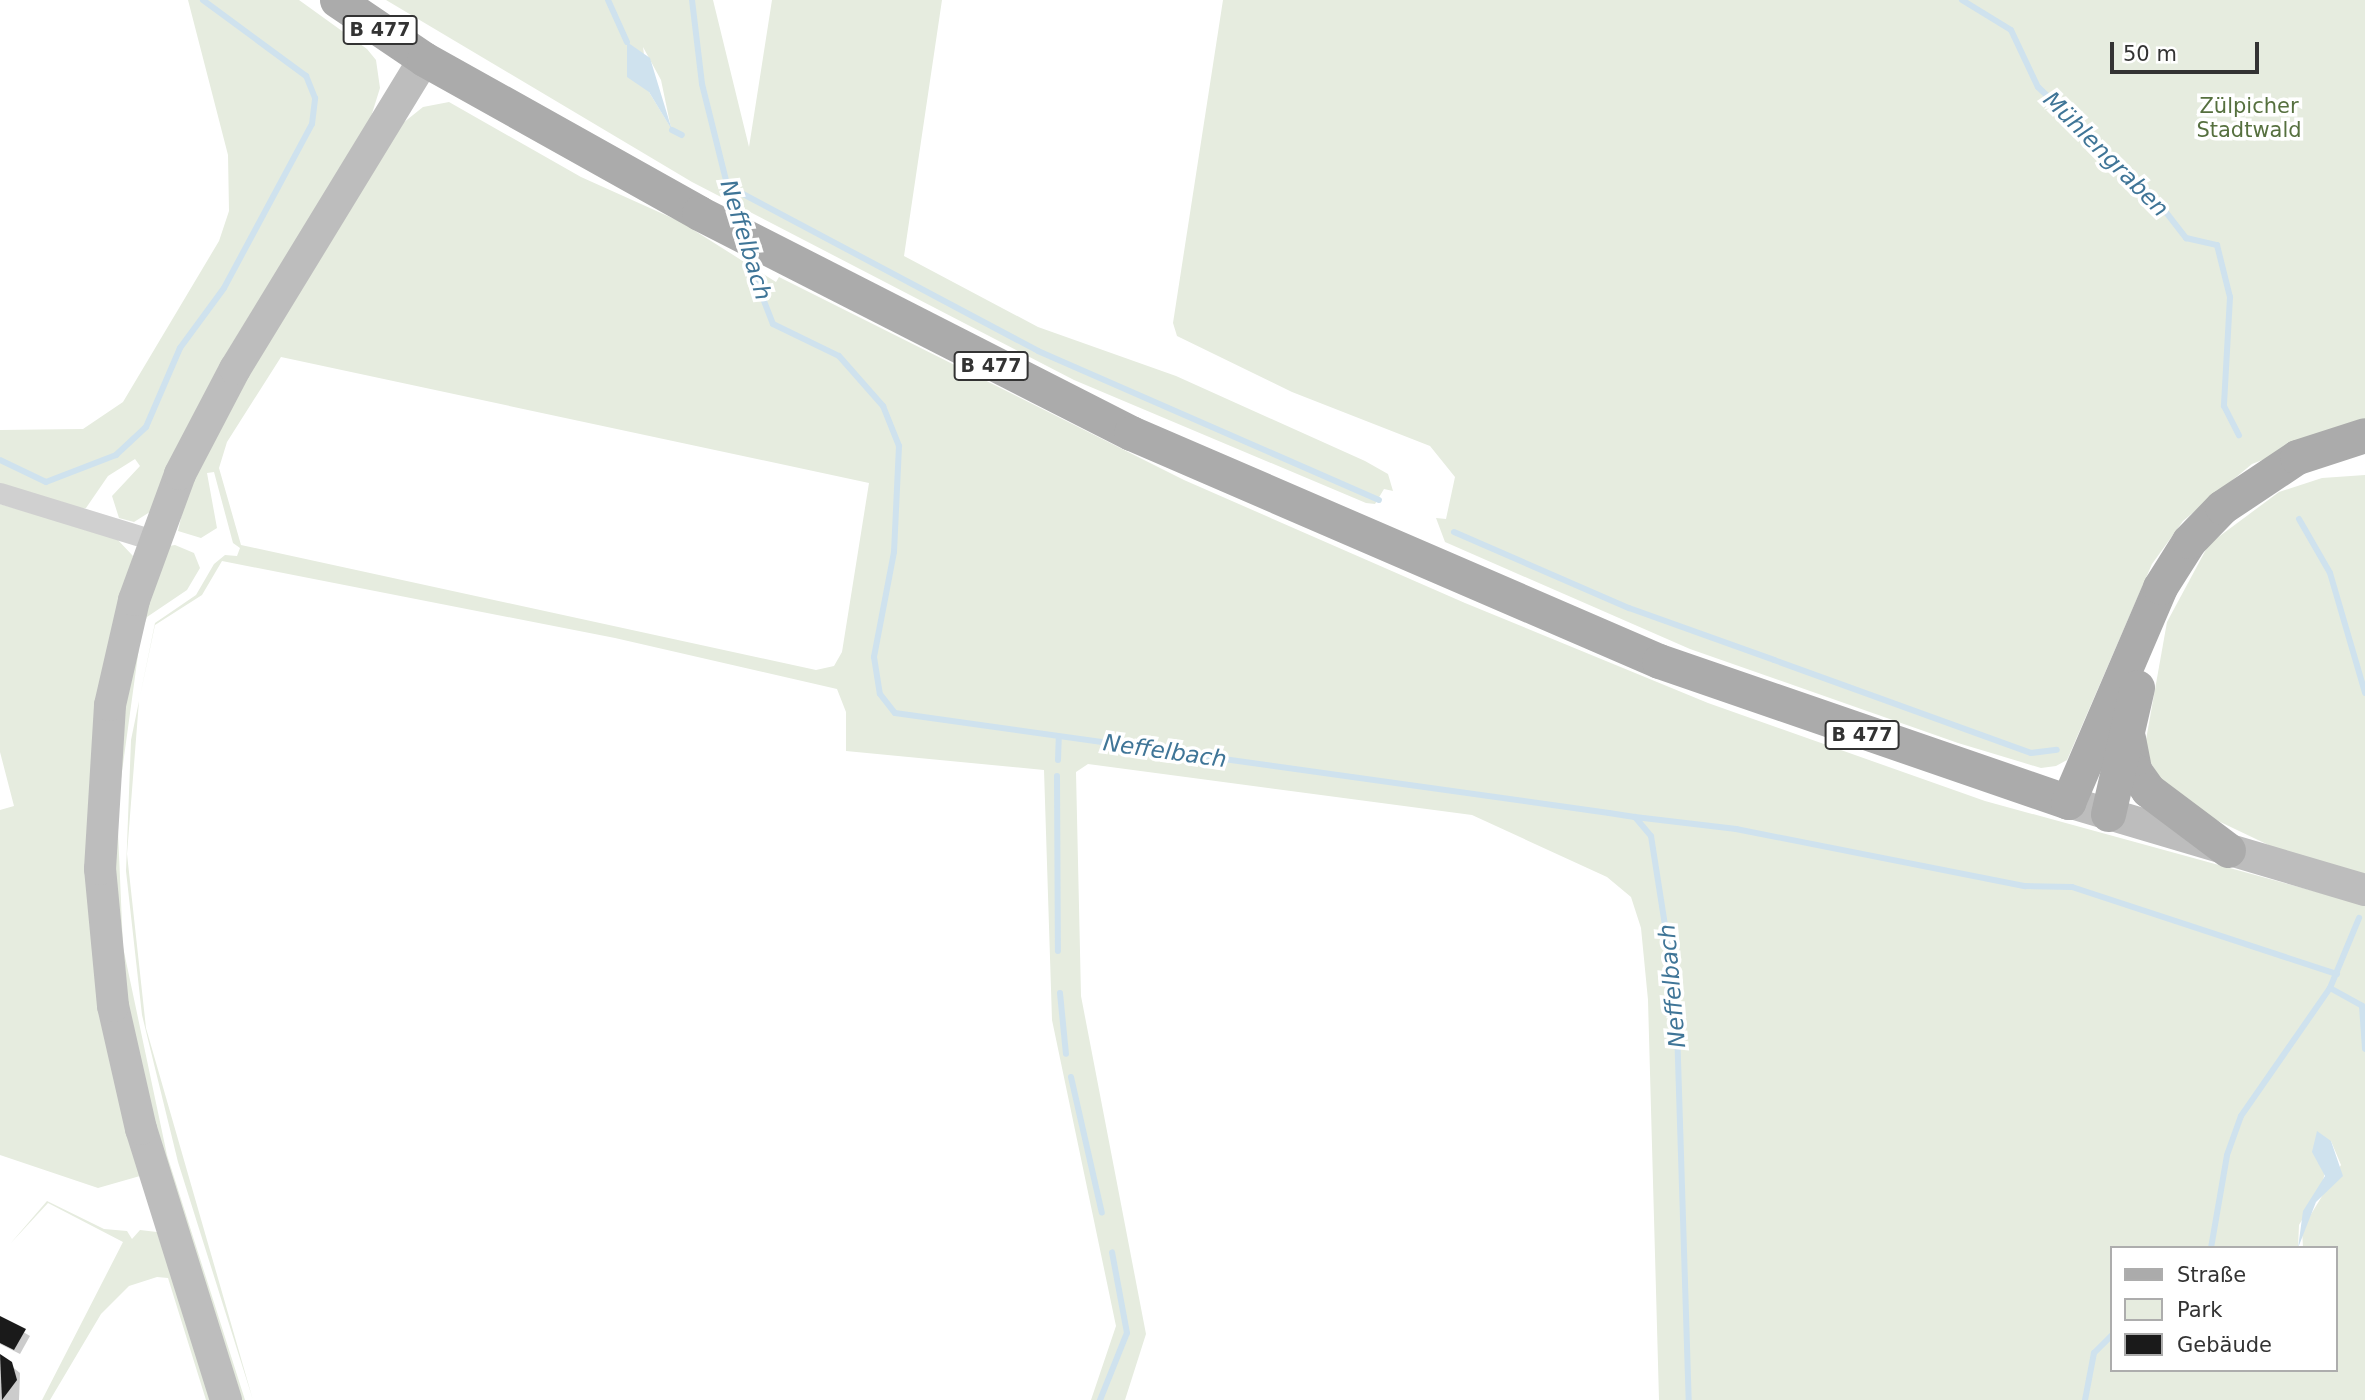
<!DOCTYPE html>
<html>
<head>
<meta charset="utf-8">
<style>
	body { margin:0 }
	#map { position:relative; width:2365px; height:1400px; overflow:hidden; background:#fff; font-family:"DejaVu Sans",sans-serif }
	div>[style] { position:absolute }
	.green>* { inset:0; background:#e6ecdf }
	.water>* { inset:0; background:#cfe2ee }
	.shadow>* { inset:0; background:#0003 }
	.stream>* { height:6px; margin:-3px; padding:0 3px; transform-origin:3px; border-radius:3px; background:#cfe2ee }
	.building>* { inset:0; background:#1a1a1a }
	.street>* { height:21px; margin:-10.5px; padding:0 10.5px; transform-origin:10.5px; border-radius:10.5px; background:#d0d0d0 }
	.secondary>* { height:32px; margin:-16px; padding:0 16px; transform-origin:16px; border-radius:16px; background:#bdbdbd }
	.primary>* { height:35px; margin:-17.5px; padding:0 17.5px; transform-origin:17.5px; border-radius:17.5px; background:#ababab }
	span { translate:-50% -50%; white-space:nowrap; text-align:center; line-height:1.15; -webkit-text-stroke:7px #fff; paint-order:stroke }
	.shield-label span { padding:2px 5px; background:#fff; border:2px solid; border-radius:5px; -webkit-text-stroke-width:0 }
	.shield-label { font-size:19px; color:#333; font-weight:700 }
	.park-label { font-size:21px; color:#56703f }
	.water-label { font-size:23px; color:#3f7597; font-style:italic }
	.legend { position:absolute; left:2110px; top:1246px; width:228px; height:126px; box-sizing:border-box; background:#fff; border:2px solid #adadad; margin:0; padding:9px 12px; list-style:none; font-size:21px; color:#333 }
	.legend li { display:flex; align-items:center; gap:14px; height:35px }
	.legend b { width:35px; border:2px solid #adadad }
	.scale { position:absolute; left:2110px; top:42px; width:149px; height:32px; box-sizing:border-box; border:4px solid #333; border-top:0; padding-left:9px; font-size:21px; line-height:24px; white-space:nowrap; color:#333; -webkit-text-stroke:5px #fff; paint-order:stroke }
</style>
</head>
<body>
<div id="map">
	<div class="green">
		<i style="clip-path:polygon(188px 0,299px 0,367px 49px,376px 60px,380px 88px,370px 120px,153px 510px,134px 522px,119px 518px,112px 496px,140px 466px,135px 459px,108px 476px,86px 508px,74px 511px,0 484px,0 430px,83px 429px,123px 402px,219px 241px,229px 211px,228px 155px)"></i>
		<i style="clip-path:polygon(evenodd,386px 0,713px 0,749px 147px,772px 0,942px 0,904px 256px,1038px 327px,1176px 376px,1365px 461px,1388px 474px,1393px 491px,1384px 489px,1375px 504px,1366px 503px,1074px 380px,692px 182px,386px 0,643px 47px,661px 80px,671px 128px,649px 92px,643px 47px)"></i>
		<i style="clip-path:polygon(1223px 0,2365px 0,2365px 420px,2252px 464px,2183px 521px,2152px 564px,2067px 760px,2056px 766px,2041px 768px,1958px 743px,1690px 649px,1445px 542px,1436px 518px,1446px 519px,1455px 477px,1430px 446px,1292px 392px,1177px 336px,1173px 323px)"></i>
		<i style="clip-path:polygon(evenodd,449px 102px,581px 177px,681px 222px,776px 282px,779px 277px,1184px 480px,1465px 603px,1708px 703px,1985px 801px,2365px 905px,2365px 1400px,1659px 1400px,1648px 1000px,1641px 928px,1631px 897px,1607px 877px,1472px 815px,1088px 764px,1076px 772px,1081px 996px,1146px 1334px,1125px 1400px,1091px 1400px,1116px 1326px,1052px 1020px,1044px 770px,846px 751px,846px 712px,837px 689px,615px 638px,222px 561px,202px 595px,155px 625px,139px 701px,127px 854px,146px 1028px,253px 1400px,178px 1162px,142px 1015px,126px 871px,131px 740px,155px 623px,196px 595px,214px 564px,225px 555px,237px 556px,240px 548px,233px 543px,214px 472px,207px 473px,217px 528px,201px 538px,178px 531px,192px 469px,403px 123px,423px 107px,449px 102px,281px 357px,869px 483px,842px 652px,834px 666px,816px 670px,241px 545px,219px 468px,227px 442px,281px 357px,449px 102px,2331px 1141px,2341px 1165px,2302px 1229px,2303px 1248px,2335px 1248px,2335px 1370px,2111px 1370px,2111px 1248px,2298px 1248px,2299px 1225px,2322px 1186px,2331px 1141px)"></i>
		<i style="clip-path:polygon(2365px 475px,2365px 877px,2279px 850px,2172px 799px,2144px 751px,2167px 622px,2209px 544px,2279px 492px,2322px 478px)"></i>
		<i style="clip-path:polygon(0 504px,116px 538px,133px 556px,100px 698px,140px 1176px,98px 1188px,0 1155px,0 810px,14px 806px,0 752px)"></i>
		<i style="clip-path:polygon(175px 545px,194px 553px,200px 568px,187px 590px,147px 617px,141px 633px,117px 808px,123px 947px,167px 1155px,245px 1400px,235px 1400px,135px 1067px,109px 852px,132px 648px,169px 546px)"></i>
		<i style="clip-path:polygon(47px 1201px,104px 1229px,127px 1231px,132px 1239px,140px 1230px,157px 1232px,215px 1400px,206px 1400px,168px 1278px,157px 1277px,129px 1286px,101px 1314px,50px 1400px,42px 1400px,123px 1242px,48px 1203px,10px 1244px)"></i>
	</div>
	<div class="water">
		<i style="clip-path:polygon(627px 42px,650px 58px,672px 130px,649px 92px,627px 77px)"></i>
		<i style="clip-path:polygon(2317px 1131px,2331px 1141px,2343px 1176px,2316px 1202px,2298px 1248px,2303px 1211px,2325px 1176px,2312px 1152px)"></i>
	</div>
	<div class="shadow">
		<i style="clip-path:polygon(0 1318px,30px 1336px,20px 1354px,0 1344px)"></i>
		<i style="clip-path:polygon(0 1357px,20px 1373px,19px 1400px,0 1400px)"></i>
	</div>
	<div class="stream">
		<i style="left:608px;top:0;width:46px;rotate:65.7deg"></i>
		<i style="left:692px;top:0;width:85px;rotate:83.2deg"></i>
		<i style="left:702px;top:84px;width:136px;rotate:76deg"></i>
		<i style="left:1962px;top:0;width:57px;rotate:31.5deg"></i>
		<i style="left:2011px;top:30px;width:63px;rotate:64.7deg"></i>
		<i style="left:2038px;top:87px;width:161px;rotate:43.5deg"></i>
		<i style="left:2155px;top:198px;width:51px;rotate:52.2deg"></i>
		<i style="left:2186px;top:238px;width:32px;rotate:13deg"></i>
		<i style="left:2217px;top:245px;width:54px;rotate:76deg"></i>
		<i style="left:2230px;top:297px;width:109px;rotate:93.2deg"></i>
		<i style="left:2224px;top:406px;width:33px;rotate:63deg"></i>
		<i style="left:672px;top:130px;width:11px;rotate:27deg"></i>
		<i style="left:726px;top:185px;width:353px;rotate:28deg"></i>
		<i style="left:1038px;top:351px;width:372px;rotate:23.6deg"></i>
		<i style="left:744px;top:250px;width:79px;rotate:68.6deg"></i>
		<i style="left:773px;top:324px;width:73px;rotate:25.9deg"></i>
		<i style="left:839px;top:356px;width:67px;rotate:48.7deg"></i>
		<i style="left:883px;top:406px;width:43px;rotate:68.2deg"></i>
		<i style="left:899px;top:446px;width:106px;rotate:92.7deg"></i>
		<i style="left:894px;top:552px;width:107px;rotate:100.8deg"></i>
		<i style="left:874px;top:657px;width:37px;rotate:81deg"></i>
		<i style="left:880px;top:694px;width:24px;rotate:52deg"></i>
		<i style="left:895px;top:713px;width:721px;rotate:7.97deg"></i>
		<i style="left:1609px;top:813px;width:26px;rotate:9deg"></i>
		<i style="left:1635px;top:817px;width:25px;rotate:50deg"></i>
		<i style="left:1651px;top:836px;width:162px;rotate:81.1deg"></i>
		<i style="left:1676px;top:996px;width:404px;rotate:88.2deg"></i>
		<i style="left:0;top:460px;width:51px;rotate:25.6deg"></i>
		<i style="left:46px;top:482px;width:75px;rotate:-21.1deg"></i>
		<i style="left:116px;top:455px;width:41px;rotate:-43deg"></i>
		<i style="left:146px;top:427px;width:86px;rotate:-66.7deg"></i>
		<i style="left:180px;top:348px;width:74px;rotate:-53.7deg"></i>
		<i style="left:224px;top:288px;width:186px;rotate:-61.8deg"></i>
		<i style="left:312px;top:124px;width:26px;rotate:-83deg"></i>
		<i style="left:315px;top:98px;width:24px;rotate:-112deg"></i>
		<i style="left:306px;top:76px;width:128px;rotate:-143.6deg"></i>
		<i style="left:2299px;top:519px;width:62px;rotate:60.1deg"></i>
		<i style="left:2330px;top:573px;width:125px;rotate:73.7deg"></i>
		<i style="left:1454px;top:532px;width:191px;rotate:23.5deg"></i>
		<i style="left:1629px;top:608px;width:154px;rotate:19.7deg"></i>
		<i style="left:1774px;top:660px;width:273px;rotate:19.9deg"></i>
		<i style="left:2031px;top:753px;width:26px;rotate:-7deg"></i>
		<i style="left:1058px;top:760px;width:23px;rotate:-88deg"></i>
		<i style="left:1057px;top:776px;width:175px;rotate:89.7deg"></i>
		<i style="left:1635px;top:817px;width:102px;rotate:6.8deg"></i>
		<i style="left:1736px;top:829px;width:295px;rotate:11.2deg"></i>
		<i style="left:2025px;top:886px;width:47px;rotate:1.2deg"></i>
		<i style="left:2072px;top:887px;width:279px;rotate:18.2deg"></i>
		<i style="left:2330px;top:988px;width:37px;rotate:29deg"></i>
		<i style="left:2362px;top:1006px;width:43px;rotate:86deg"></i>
		<i style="left:1060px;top:993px;width:61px;rotate:84.4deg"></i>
		<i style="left:1071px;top:1077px;width:139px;rotate:77.2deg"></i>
		<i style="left:2211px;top:1248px;width:94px;rotate:-80.2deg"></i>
		<i style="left:2227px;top:1155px;width:41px;rotate:-70.3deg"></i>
		<i style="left:2241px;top:1116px;width:156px;rotate:-55.2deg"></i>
		<i style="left:2330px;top:988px;width:76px;rotate:-67.5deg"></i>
		<i style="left:1100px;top:1400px;width:72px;rotate:-68.1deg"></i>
		<i style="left:1127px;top:1333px;width:82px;rotate:-100.5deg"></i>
		<i style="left:2085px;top:1400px;width:48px;rotate:-79.2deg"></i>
		<i style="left:2094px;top:1353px;width:24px;rotate:-45deg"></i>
	</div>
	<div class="building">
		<i style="clip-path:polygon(0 1316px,26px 1329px,14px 1350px,0 1343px)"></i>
		<i style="clip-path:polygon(0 1354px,12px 1362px,17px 1380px,2px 1400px)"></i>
	</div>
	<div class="street">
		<i style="left:0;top:493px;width:160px;rotate:17.1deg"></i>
	</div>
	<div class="secondary">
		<i style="left:2068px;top:802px;width:310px;rotate:16.5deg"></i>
		<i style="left:226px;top:1400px;width:284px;rotate:-107.4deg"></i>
		<i style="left:141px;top:1129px;width:126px;rotate:-102.8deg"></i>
		<i style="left:113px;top:1006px;width:138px;rotate:-95.4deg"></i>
		<i style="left:100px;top:869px;width:164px;rotate:-86.5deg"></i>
		<i style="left:110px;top:705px;width:108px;rotate:-77.1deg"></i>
		<i style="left:134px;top:600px;width:134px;rotate:-69.9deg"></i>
		<i style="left:180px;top:474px;width:119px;rotate:-62.4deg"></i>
		<i style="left:235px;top:369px;width:363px;rotate:-58.6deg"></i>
	</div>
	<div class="primary">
		<i style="left:337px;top:0;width:105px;rotate:34.1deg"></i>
		<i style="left:424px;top:59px;width:315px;rotate:29.2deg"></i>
		<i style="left:699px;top:213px;width:485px;rotate:27deg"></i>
		<i style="left:1131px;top:433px;width:575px;rotate:23.36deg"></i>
		<i style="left:1659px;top:661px;width:433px;rotate:19deg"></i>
		<i style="left:2068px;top:802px;width:234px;rotate:-66.8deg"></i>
		<i style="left:2160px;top:587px;width:54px;rotate:-57.8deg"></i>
		<i style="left:2189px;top:541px;width:47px;rotate:-45.9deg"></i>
		<i style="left:2222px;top:507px;width:90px;rotate:-33.7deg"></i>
		<i style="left:2297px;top:457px;width:71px;rotate:-17.9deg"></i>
		<i style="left:2128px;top:738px;width:33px;rotate:79deg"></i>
		<i style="left:2134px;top:770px;width:24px;rotate:55deg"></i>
		<i style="left:2148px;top:790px;width:100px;rotate:36.9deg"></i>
		<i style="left:2108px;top:814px;width:130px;rotate:-77.1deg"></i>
	</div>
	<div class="shield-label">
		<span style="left:380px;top:30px">B 477</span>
		<span style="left:991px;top:366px">B 477</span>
		<span style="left:1862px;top:735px">B 477</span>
	</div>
	<div class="park-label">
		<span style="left:2249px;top:118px">Zülpicher<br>Stadtwald</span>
	</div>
	<div class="water-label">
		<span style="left:2106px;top:154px;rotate:45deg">Mühlengraben</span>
		<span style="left:746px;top:240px;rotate:73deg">Neffelbach</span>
		<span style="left:1165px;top:751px;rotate:8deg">Neffelbach</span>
		<span style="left:1672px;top:986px;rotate:-95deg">Neffelbach</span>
	</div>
	<ul class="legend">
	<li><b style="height:9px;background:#ababab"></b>Straße</li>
	<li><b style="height:19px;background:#e6ecdf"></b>Park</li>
	<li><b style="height:19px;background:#1a1a1a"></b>Gebäude</li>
	</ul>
	<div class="scale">50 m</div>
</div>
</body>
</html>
